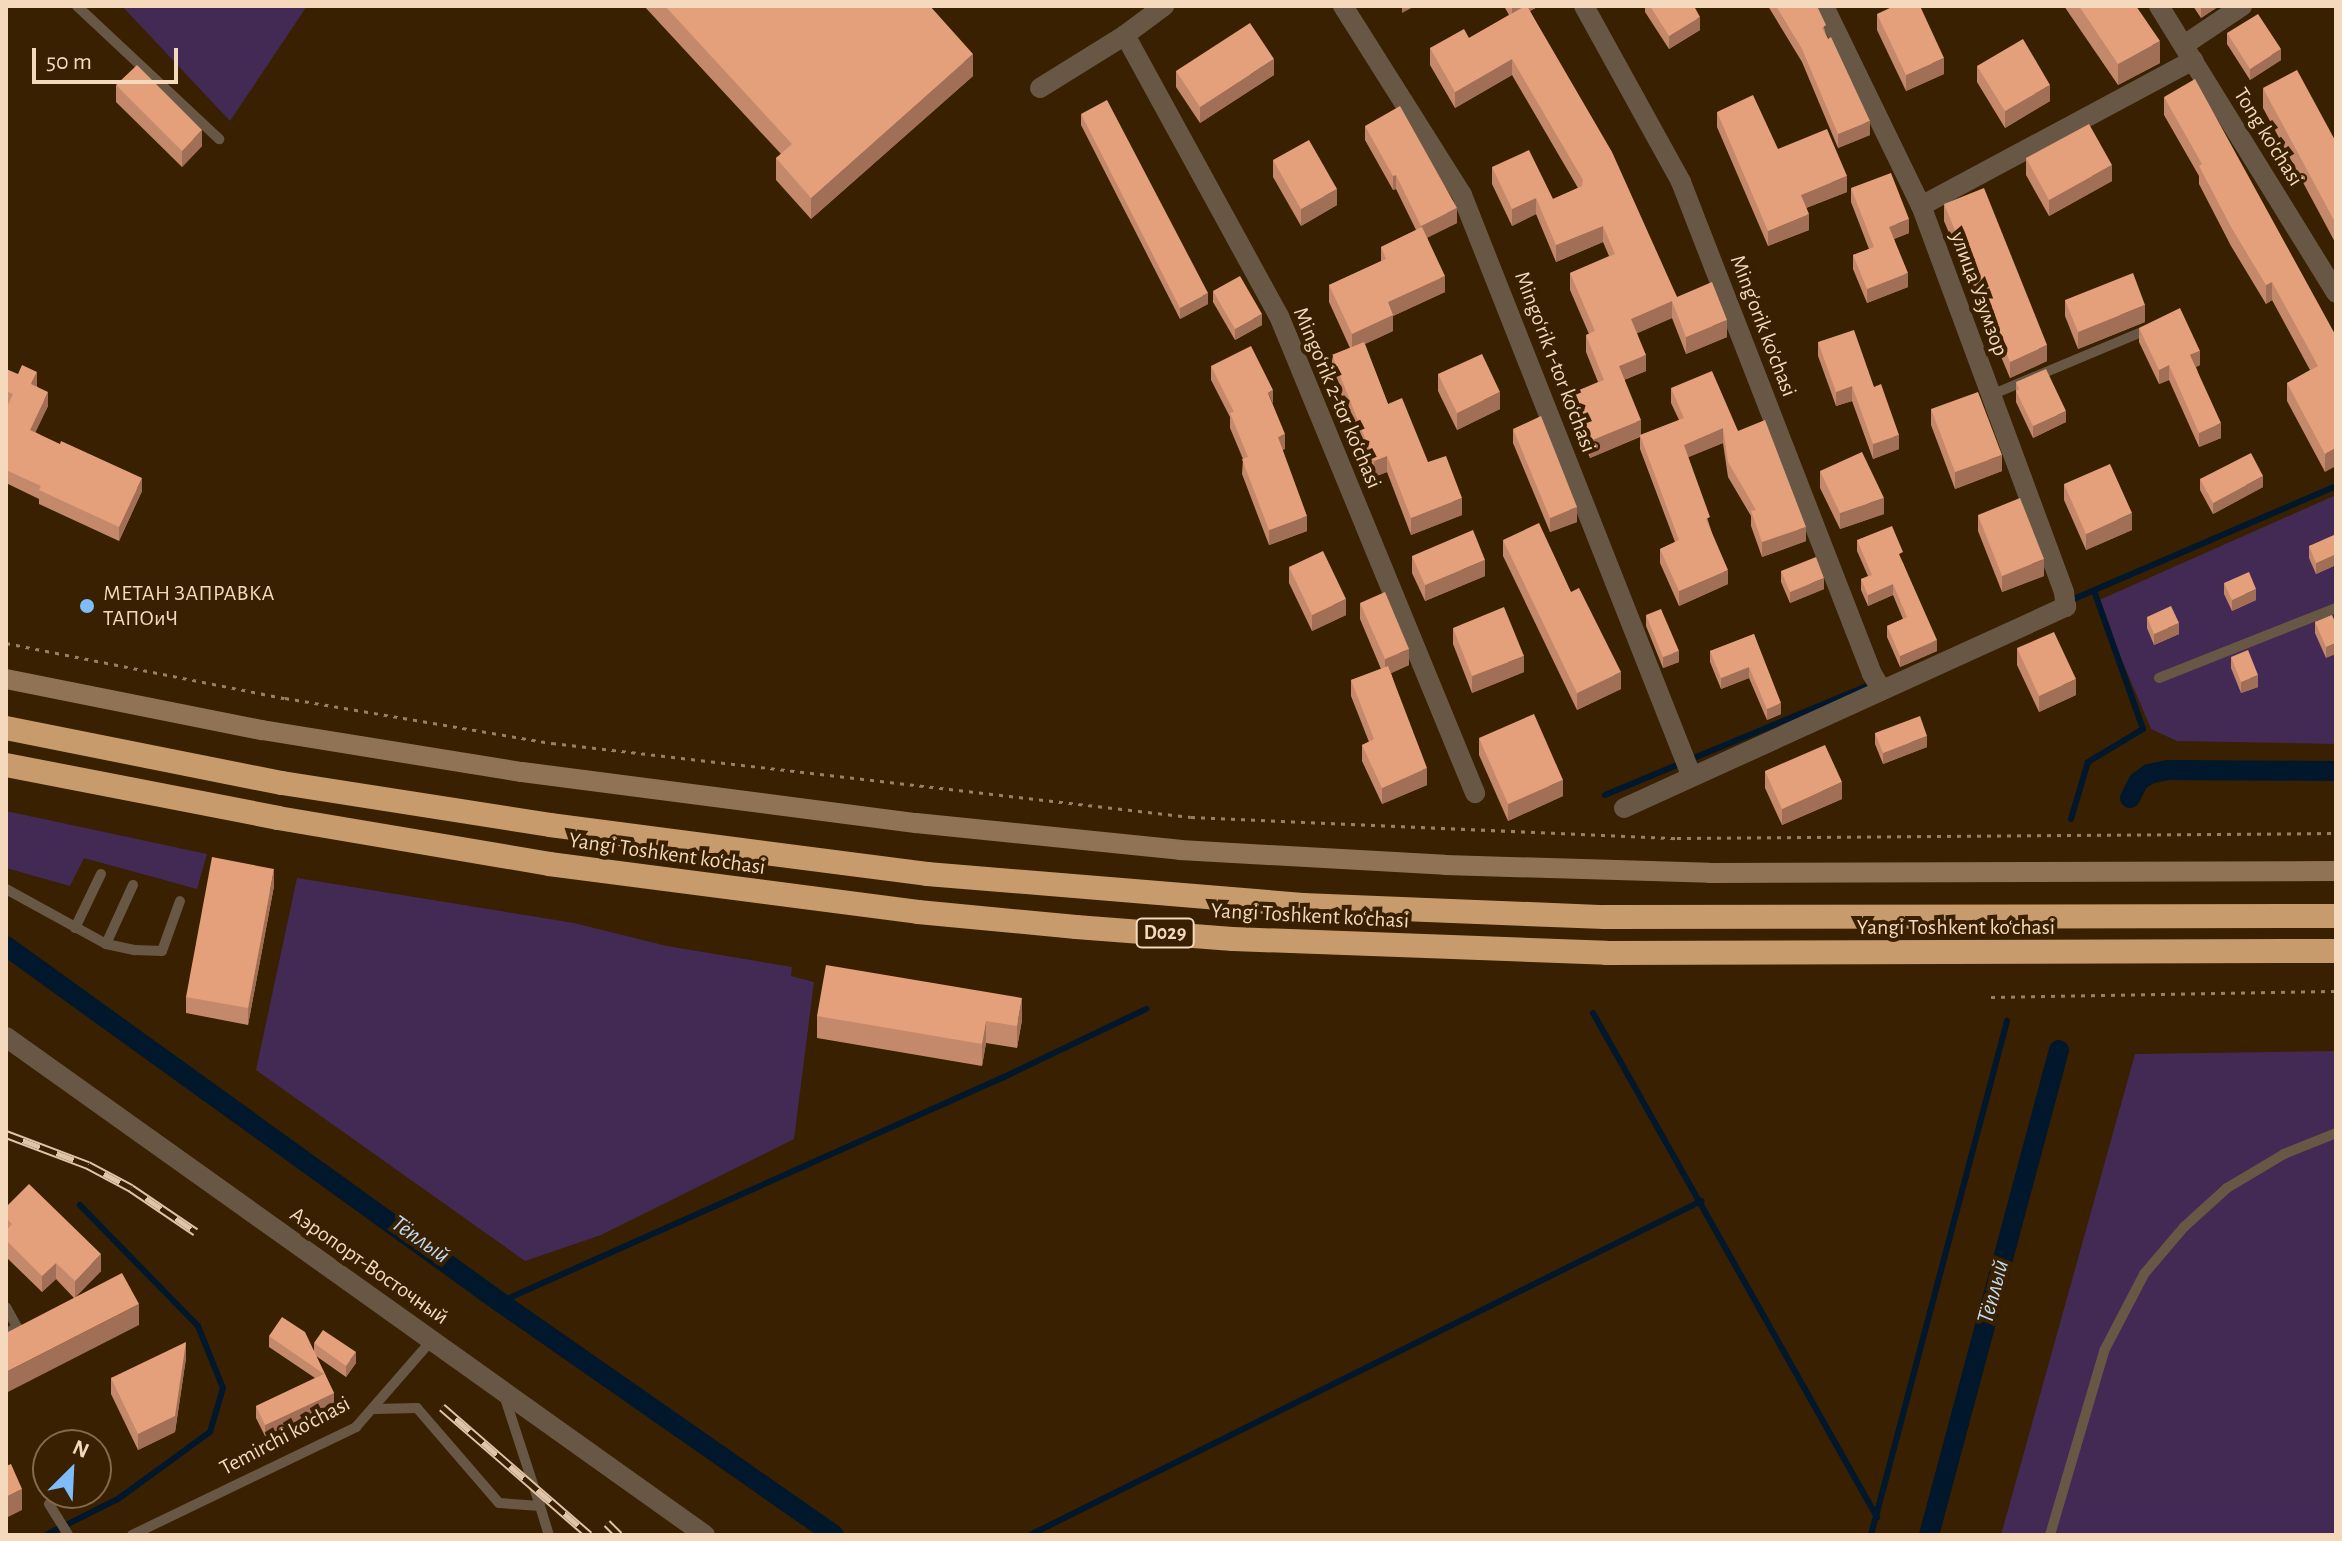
<!DOCTYPE html>
<html>
<head>
<meta charset="utf-8">
<style>
	body { margin:0 }
	#map { position:relative; width:2342px; height:1541px; overflow:hidden; background:#382001; font-family:"Alegreya Sans",sans-serif }
	div>[style] { position:absolute }
	.green>* { inset:0; background:#422a55 }
	.stream>* { height:6px; margin:-3px; padding:0 3px; transform-origin:3px; border-radius:3px; background:#01172b }
	.canal>* { height:20px; margin:-10px; padding:0 10px; transform-origin:10px; border-radius:10px; background:#01172b }
	.path>* { height:3px; margin-top:-1.5px; transform-origin:0; background:repeating-linear-gradient(90deg,#998062 0 4px,transparent 0 10px) }
	.lane>* { height:10px; margin:-5px; padding:0 5px; transform-origin:5px; border-radius:5px; background:#695745 }
	.street>* { height:20px; margin:-10px; padding:0 10px; transform-origin:10px; border-radius:10px; background:#695745 }
	.secondary>* { height:20px; margin:-10px; padding:0 10px; transform-origin:10px; border-radius:10px; background:#8f7354 }
	.highway>* { height:24px; margin:-12px; padding:0 12px; transform-origin:12px; border-radius:12px; background:#c79b6b }
	.rail>* { height:9px; margin-top:-4.5px; transform-origin:0; background:repeating-linear-gradient(90deg,#382001 0 18px,#dfc4a8 0 36px); box-sizing:border-box; border-block:2px solid #dfc4a8 }
	.wall>* { inset:0; background:#c4896a }
	.shaded-wall>* { inset:0; background:#a06f56 }
	.building>* { inset:0; background:#e49f7b }
	.dots>* { width:22px; height:22px; translate:-50% -50%; box-sizing:border-box; border:4px solid #382001; border-radius:50% }
	span { translate:-50% -50%; white-space:nowrap; text-align:center; line-height:1.15; -webkit-text-stroke:8px #382001; paint-order:stroke }
	.shield-label span { padding:2px 6px; background:#382001; border:2px solid; border-radius:6px; -webkit-text-stroke-width:0 }
	.shield-label { font-size:20px; color:#f4d9bd; font-weight:700 }
	.street-label { font-size:22px; color:#f4d9bd }
	.poi-label { font-size:22px; color:#f4d9bd }
	.left { translate:0 -50%; text-align:left }
	.water-label { font-size:24px; color:#c1dbf5; font-style:italic }
	.frame { position:absolute; inset:0; border:8px solid #f4d9bd; pointer-events:none }
	.north { position:absolute; left:32px; top:1429px; width:80px; height:80px; box-sizing:border-box; background:#382001; border:2px solid #836a4c; border-radius:50%; rotate:24deg; font-size:22px; font-weight:700; line-height:32px; text-align:center; color:#f4d9bd }
	.north::after { content:''; display:block; margin:auto; width:28px; height:36px; background:#7ebdf9; clip-path:polygon(50% 0,100% 100%,50% 72%,0 100%) }
	.scale { position:absolute; left:32px; top:48px; width:146px; height:36px; box-sizing:border-box; border:4px solid #f4d9bd; border-top:0; padding-left:10px; font-size:24px; line-height:28px; white-space:nowrap; color:#f4d9bd; -webkit-text-stroke:6px #382001; paint-order:stroke }
</style>
</head>
<body>
<div id="map">
	<div class="green">
		<i style="clip-path:polygon(122px 6px,307px 6px,230px 121px)"></i>
		<i style="clip-path:polygon(2336px 495px,2336px 744px,2177px 741px,2151px 729px,2097px 601px)"></i>
		<i style="clip-path:polygon(6px 811px,207px 854px,197px 889px,84px 858px,70px 886px,6px 868px)"></i>
		<i style="clip-path:polygon(297px 878px,574px 923px,667px 946px,792px 967px,791px 976px,814px 982px,794px 1139px,601px 1235px,525px 1261px,256px 1070px)"></i>
		<i style="clip-path:polygon(2336px 1051px,2336px 1535px,2001px 1535px,2135px 1054px)"></i>
	</div>
	<div class="stream">
		<i style="left:2069px;top:601px;width:291px;rotate:-23.3deg"></i>
		<i style="left:1605px;top:795px;width:291px;rotate:-22.6deg"></i>
		<i style="left:2071px;top:819px;width:59px;rotate:-73.4deg"></i>
		<i style="left:2088px;top:762px;width:64px;rotate:-31deg"></i>
		<i style="left:2143px;top:729px;width:146px;rotate:-109.5deg"></i>
		<i style="left:1593px;top:1013px;width:579px;rotate:60.6deg"></i>
		<i style="left:500px;top:1302px;width:550px;rotate:-24.05deg"></i>
		<i style="left:1002px;top:1078px;width:160px;rotate:-25.6deg"></i>
		<i style="left:46px;top:1535px;width:80px;rotate:-26.6deg"></i>
		<i style="left:118px;top:1499px;width:114px;rotate:-36.1deg"></i>
		<i style="left:210px;top:1432px;width:46px;rotate:-73.5deg"></i>
		<i style="left:223px;top:1388px;width:67px;rotate:-112deg"></i>
		<i style="left:198px;top:1326px;width:169px;rotate:-134.3deg"></i>
		<i style="left:1030px;top:1535px;width:750px;rotate:-26.46deg"></i>
		<i style="left:1871px;top:1535px;width:532px;rotate:-75.18deg"></i>
	</div>
	<div class="canal">
		<i style="left:2130px;top:798px;width:18px;rotate:-63deg"></i>
		<i style="left:2138px;top:782px;width:14px;rotate:-36deg"></i>
		<i style="left:2149px;top:774px;width:19px;rotate:-12deg"></i>
		<i style="left:2168px;top:770px;width:168px;rotate:0.3deg"></i>
		<i style="left:6px;top:946px;width:609px;rotate:35.78deg"></i>
		<i style="left:500px;top:1302px;width:407px;rotate:34.9deg"></i>
		<i style="left:1929px;top:1535px;width:502px;rotate:-75deg"></i>
	</div>
	<div class="path">
		<i style="left:6px;top:643px;width:284px;rotate:11.2deg"></i>
		<i style="left:285px;top:698px;width:271px;rotate:9.6deg"></i>
		<i style="left:552px;top:743px;width:643px;rotate:6.61deg"></i>
		<i style="left:1191px;top:817px;width:486px;rotate:2.5deg"></i>
		<i style="left:1677px;top:838px;width:659px;rotate:-0.43deg"></i>
		<i style="left:1991px;top:997px;width:345px;rotate:-1deg"></i>
	</div>
	<div class="lane">
		<i style="left:77px;top:6px;width:195px;rotate:43.1deg"></i>
		<i style="left:1991px;top:395px;width:173px;rotate:-22.7deg"></i>
		<i style="left:2159px;top:678px;width:190px;rotate:-21.6deg"></i>
		<i style="left:6px;top:889px;width:114px;rotate:28.8deg"></i>
		<i style="left:106px;top:944px;width:30px;rotate:12deg"></i>
		<i style="left:135px;top:950px;width:27px;rotate:2deg"></i>
		<i style="left:162px;top:951px;width:53px;rotate:-70.2deg"></i>
		<i style="left:75px;top:928px;width:60px;rotate:-64.3deg"></i>
		<i style="left:106px;top:944px;width:65px;rotate:-65.4deg"></i>
		<i style="left:6px;top:1307px;width:23px;rotate:61deg"></i>
		<i style="left:17px;top:1327px;width:13px;rotate:148deg"></i>
		<i style="left:504px;top:1395px;width:117px;rotate:72deg"></i>
		<i style="left:375px;top:1409px;width:42px;rotate:-1.4deg"></i>
		<i style="left:417px;top:1408px;width:125px;rotate:49.2deg"></i>
		<i style="left:499px;top:1503px;width:41px;rotate:4.2deg"></i>
		<i style="left:540px;top:1506px;width:30px;rotate:73deg"></i>
		<i style="left:49px;top:1504px;width:36px;rotate:58deg"></i>
		<i style="left:132px;top:1535px;width:249px;rotate:-25.7deg"></i>
		<i style="left:356px;top:1427px;width:116px;rotate:-48.9deg"></i>
		<i style="left:2050px;top:1535px;width:192px;rotate:-73.6deg"></i>
		<i style="left:2104px;top:1351px;width:87px;rotate:-62.5deg"></i>
		<i style="left:2144px;top:1274px;width:62px;rotate:-49.6deg"></i>
		<i style="left:2184px;top:1227px;width:58px;rotate:-42.2deg"></i>
		<i style="left:2227px;top:1188px;width:66px;rotate:-30.8deg"></i>
		<i style="left:2284px;top:1154px;width:56px;rotate:-22deg"></i>
	</div>
	<div class="street">
		<i style="left:1343px;top:6px;width:223px;rotate:57.8deg"></i>
		<i style="left:1462px;top:195px;width:624px;rotate:68.45deg"></i>
		<i style="left:1584px;top:6px;width:201px;rotate:61.1deg"></i>
		<i style="left:1681px;top:182px;width:528px;rotate:68.78deg"></i>
		<i style="left:1872px;top:674px;width:19px;rotate:58deg"></i>
		<i style="left:2159px;top:6px;width:337px;rotate:58.3deg"></i>
		<i style="left:1125px;top:35px;width:320px;rotate:61.3deg"></i>
		<i style="left:1279px;top:316px;width:516px;rotate:67.66deg"></i>
		<i style="left:2184px;top:45px;width:70px;rotate:-33.9deg"></i>
		<i style="left:1040px;top:88px;width:100px;rotate:-31.9deg"></i>
		<i style="left:1125px;top:35px;width:49px;rotate:-36.6deg"></i>
		<i style="left:1921px;top:206px;width:309px;rotate:-28.2deg"></i>
		<i style="left:1624px;top:808px;width:486px;rotate:-24.5deg"></i>
		<i style="left:2066px;top:607px;width:15px;rotate:-98deg"></i>
		<i style="left:2064px;top:592px;width:412px;rotate:-110.3deg"></i>
		<i style="left:1921px;top:206px;width:222px;rotate:-115.9deg"></i>
		<i style="left:6px;top:1037px;width:858px;rotate:35.47deg"></i>
	</div>
	<div class="secondary">
		<i style="left:6px;top:679px;width:261px;rotate:11.3deg"></i>
		<i style="left:262px;top:730px;width:263px;rotate:9.2deg"></i>
		<i style="left:522px;top:772px;width:397px;rotate:7.4deg"></i>
		<i style="left:916px;top:823px;width:265px;rotate:5.8deg"></i>
		<i style="left:1180px;top:850px;width:265px;rotate:3.2deg"></i>
		<i style="left:1445px;top:865px;width:264px;rotate:1.7deg"></i>
		<i style="left:1709px;top:873px;width:627px;rotate:-0.18deg"></i>
	</div>
	<div class="highway">
		<i style="left:6px;top:728px;width:281px;rotate:11.3deg"></i>
		<i style="left:282px;top:783px;width:271px;rotate:8.9deg"></i>
		<i style="left:550px;top:825px;width:380px;rotate:7.4deg"></i>
		<i style="left:927px;top:874px;width:377px;rotate:4.7deg"></i>
		<i style="left:1303px;top:905px;width:302px;rotate:2.3deg"></i>
		<i style="left:1605px;top:917px;width:731px;rotate:-0.08deg"></i>
		<i style="left:6px;top:765px;width:277px;rotate:11deg"></i>
		<i style="left:278px;top:818px;width:275px;rotate:9.6deg"></i>
		<i style="left:549px;top:864px;width:372px;rotate:7.4deg"></i>
		<i style="left:918px;top:912px;width:159px;rotate:5.4deg"></i>
		<i style="left:1076px;top:927px;width:157px;rotate:4.4deg"></i>
		<i style="left:1233px;top:939px;width:373px;rotate:2.1deg"></i>
		<i style="left:1606px;top:953px;width:730px;rotate:-0.16deg"></i>
	</div>
	<div class="rail">
		<i style="left:6px;top:1134px;width:88px;rotate:20.7deg"></i>
		<i style="left:88px;top:1165px;width:49px;rotate:28.1deg"></i>
		<i style="left:131px;top:1188px;width:78px;rotate:34.1deg"></i>
		<i style="left:442px;top:1407px;width:195px;rotate:41deg"></i>
		<i style="left:607px;top:1523px;width:17px;rotate:45deg"></i>
	</div>
	<div class="wall">
		<i style="clip-path:polygon(644px 6px,930px 6px,973px 76px,811px 219px,776px 180px,776px 158px,781px 154px)"></i>
		<i style="clip-path:polygon(1504px 6px,1539px 6px,1530px 11px,1677px 297px,1727px 337px,1686px 354px,1672px 318px,1637px 333px,1646px 371px,1624px 380px,1641px 435px,1679px 420px,1671px 403px,1671px 388px,1738px 431px,1806px 541px,1762px 557px,1751px 526px,1751px 516px,1728px 477px,1723px 443px,1688px 457px,1728px 584px,1679px 606px,1660px 563px,1660px 549px,1675px 542px,1640px 449px,1640px 437px,1590px 458px,1570px 410px,1570px 394px,1598px 382px,1586px 352px,1586px 335px,1589px 334px,1570px 290px,1570px 273px,1609px 256px,1603px 242px,1556px 262px,1536px 214px,1512px 226px,1492px 184px,1492px 167px,1553px 199px,1578px 188px,1512px 75px,1455px 108px,1430px 65px,1430px 48px,1469px 38px,1509px 15px)"></i>
		<i style="clip-path:polygon(1645px 6px,1694px 6px,1700px 30px,1669px 49px,1645px 12px)"></i>
		<i style="clip-path:polygon(1768px 6px,1817px 6px,1826px 34px,1870px 135px,1838px 148px,1802px 62px)"></i>
		<i style="clip-path:polygon(2064px 6px,2136px 6px,2160px 63px,2118px 85px)"></i>
		<i style="clip-path:polygon(2193px 6px,2219px 6px,2201px 18px)"></i>
		<i style="clip-path:polygon(1877px 14px,1944px 74px,1906px 91px,1877px 30px)"></i>
		<i style="clip-path:polygon(2227px 33px,2281px 60px,2250px 80px,2227px 44px)"></i>
		<i style="clip-path:polygon(1977px 66px,2050px 101px,2005px 128px,1977px 82px)"></i>
		<i style="clip-path:polygon(1176px 71px,1274px 75px,1200px 123px,1176px 87px)"></i>
		<i style="clip-path:polygon(116px 85px,202px 146px,182px 167px,116px 102px)"></i>
		<i style="clip-path:polygon(2263px 88px,2336px 142px,2336px 244px,2263px 108px)"></i>
		<i style="clip-path:polygon(2164px 97px,2336px 336px,2325px 472px,2287px 401px,2287px 383px,2310px 370px,2272px 300px,2266px 304px,2231px 246px,2199px 184px,2199px 176px,2164px 115px)"></i>
		<i style="clip-path:polygon(1717px 112px,1778px 149px,1847px 192px,1806px 208px,1809px 230px,1768px 246px,1717px 127px)"></i>
		<i style="clip-path:polygon(1081px 114px,1208px 304px,1180px 319px,1081px 125px)"></i>
		<i style="clip-path:polygon(1365px 126px,1457px 223px,1427px 237px,1445px 292px,1393px 316px,1393px 331px,1365px 344px,1388px 404px,1462px 515px,1411px 535px,1387px 472px,1374px 477px,1332px 371px,1332px 355px,1350px 348px,1329px 302px,1329px 285px,1381px 261px,1381px 247px,1416px 230px,1396px 189px,1393px 190px,1365px 140px)"></i>
		<i style="clip-path:polygon(2026px 158px,2112px 181px,2049px 216px,2026px 175px)"></i>
		<i style="clip-path:polygon(1273px 160px,1337px 205px,1301px 226px,1273px 177px)"></i>
		<i style="clip-path:polygon(1851px 188px,1909px 233px,1894px 239px,1908px 287px,1867px 303px,1853px 269px,1853px 255px,1869px 249px,1851px 202px)"></i>
		<i style="clip-path:polygon(1944px 204px,2047px 361px,2010px 378px,1944px 221px)"></i>
		<i style="clip-path:polygon(1213px 291px,1262px 325px,1235px 340px,1213px 302px)"></i>
		<i style="clip-path:polygon(2065px 300px,2145px 322px,2078px 349px,2065px 316px)"></i>
		<i style="clip-path:polygon(2139px 328px,2200px 365px,2196px 367px,2221px 438px,2199px 447px,2169px 380px,2159px 384px,2139px 342px)"></i>
		<i style="clip-path:polygon(1818px 342px,1874px 387px,1899px 449px,1873px 459px,1852px 401px,1836px 406px,1818px 356px)"></i>
		<i style="clip-path:polygon(1211px 366px,1272px 404px,1285px 449px,1282px 450px,1307px 531px,1269px 545px,1242px 474px,1243px 459px,1230px 428px,1230px 417px,1211px 380px)"></i>
		<i style="clip-path:polygon(6px 369px,37px 386px,48px 406px,35px 432px,142px 491px,119px 541px,39px 504px,39px 499px,6px 483px,6px 409px,8px 405px,6px 404px)"></i>
		<i style="clip-path:polygon(1438px 374px,1500px 409px,1457px 430px,1438px 391px)"></i>
		<i style="clip-path:polygon(2016px 382px,2066px 422px,2033px 438px,2016px 402px)"></i>
		<i style="clip-path:polygon(1931px 409px,2002px 471px,1955px 489px,1931px 425px)"></i>
		<i style="clip-path:polygon(1513px 429px,1577px 522px,1550px 532px,1513px 443px)"></i>
		<i style="clip-path:polygon(1820px 471px,1884px 514px,1840px 529px,1820px 488px)"></i>
		<i style="clip-path:polygon(2200px 479px,2263px 487px,2213px 514px,2200px 490px)"></i>
		<i style="clip-path:polygon(2064px 484px,2132px 530px,2086px 550px,2064px 500px)"></i>
		<i style="clip-path:polygon(1978px 515px,2044px 576px,2002px 592px,1978px 531px)"></i>
		<i style="clip-path:polygon(1503px 540px,1571px 592px,1621px 689px,1577px 710px,1503px 556px)"></i>
		<i style="clip-path:polygon(1857px 540px,1903px 563px,1937px 651px,1900px 667px,1887px 637px,1887px 626px,1903px 619px,1893px 595px,1868px 606px,1861px 590px,1861px 579px,1868px 576px,1857px 551px)"></i>
		<i style="clip-path:polygon(2336px 540px,2336px 565px,2316px 574px,2309px 558px,2309px 546px)"></i>
		<i style="clip-path:polygon(1412px 556px,1485px 576px,1425px 601px,1412px 573px)"></i>
		<i style="clip-path:polygon(1289px 567px,1346px 615px,1312px 631px,1289px 583px)"></i>
		<i style="clip-path:polygon(1781px 571px,1824px 589px,1790px 603px,1781px 582px)"></i>
		<i style="clip-path:polygon(2224px 583px,2256px 600px,2232px 611px,2224px 594px)"></i>
		<i style="clip-path:polygon(1360px 603px,1409px 665px,1391px 673px,1427px 785px,1382px 804px,1362px 761px,1362px 745px,1369px 742px,1351px 696px,1351px 680px,1381px 669px,1360px 619px)"></i>
		<i style="clip-path:polygon(1646px 615px,1679px 662px,1663px 668px,1646px 626px)"></i>
		<i style="clip-path:polygon(2332px 615px,2326px 658px,2315px 633px,2315px 622px)"></i>
		<i style="clip-path:polygon(2147px 617px,2179px 634px,2154px 645px,2147px 628px)"></i>
		<i style="clip-path:polygon(1453px 628px,1524px 672px,1472px 693px,1453px 644px)"></i>
		<i style="clip-path:polygon(1754px 634px,1781px 714px,1767px 720px,1749px 678px,1721px 689px,1710px 662px,1710px 651px)"></i>
		<i style="clip-path:polygon(2017px 648px,2076px 695px,2039px 712px,2017px 665px)"></i>
		<i style="clip-path:polygon(2231px 657px,2258px 687px,2241px 693px,2231px 668px)"></i>
		<i style="clip-path:polygon(1875px 733px,1927px 747px,1883px 764px,1875px 744px)"></i>
		<i style="clip-path:polygon(1479px 738px,1563px 796px,1508px 821px,1479px 755px)"></i>
		<i style="clip-path:polygon(1765px 771px,1842px 799px,1782px 825px,1765px 788px)"></i>
		<i style="clip-path:polygon(274px 886px,248px 1025px,186px 1013px,186px 997px)"></i>
		<i style="clip-path:polygon(817px 1016px,1022px 1020px,1017px 1048px,986px 1043px,982px 1066px,817px 1038px)"></i>
		<i style="clip-path:polygon(6px 1207px,101px 1271px,75px 1297px,139px 1325px,74px 1298px,56px 1279px,42px 1292px,6px 1257px)"></i>
		<i style="clip-path:polygon(269px 1336px,314px 1351px,314px 1343px,356px 1363px,346px 1377px,316px 1356px,334px 1393px,334px 1404px,265px 1436px,256px 1418px,256px 1406px,315px 1378px,269px 1347px)"></i>
		<i style="clip-path:polygon(186px 1358px,175px 1432px,138px 1450px,111px 1394px,111px 1378px)"></i>
	</div>
	<div class="shaded-wall">
		<i style="clip-path:polygon(1402px 6px,1415px 6px,1402px 13px)"></i>
		<i style="clip-path:polygon(1512px 6px,1539px 6px,1512px 21px)"></i>
		<i style="clip-path:polygon(2201px 6px,2219px 6px,2201px 18px)"></i>
		<i style="clip-path:polygon(1700px 17px,1700px 30px,1669px 49px,1669px 36px)"></i>
		<i style="clip-path:polygon(2160px 41px,2160px 63px,2118px 85px,2118px 64px)"></i>
		<i style="clip-path:polygon(2281px 49px,2281px 60px,2250px 80px,2250px 69px)"></i>
		<i style="clip-path:polygon(973px 54px,973px 76px,811px 219px,811px 198px)"></i>
		<i style="clip-path:polygon(1944px 58px,1944px 74px,1906px 91px,1906px 75px)"></i>
		<i style="clip-path:polygon(1274px 59px,1274px 75px,1200px 123px,1200px 107px)"></i>
		<i style="clip-path:polygon(1512px 59px,1512px 75px,1455px 108px,1455px 92px)"></i>
		<i style="clip-path:polygon(2050px 85px,2050px 101px,2005px 128px,2005px 111px)"></i>
		<i style="clip-path:polygon(1870px 121px,1870px 135px,1838px 148px,1838px 134px)"></i>
		<i style="clip-path:polygon(202px 130px,202px 146px,182px 167px,182px 151px)"></i>
		<i style="clip-path:polygon(2112px 165px,2112px 181px,2049px 216px,2049px 200px)"></i>
		<i style="clip-path:polygon(1396px 175px,1396px 189px,1393px 190px,1393px 176px)"></i>
		<i style="clip-path:polygon(1847px 176px,1847px 192px,1801px 210px,1801px 195px)"></i>
		<i style="clip-path:polygon(1337px 189px,1337px 205px,1301px 226px,1301px 209px)"></i>
		<i style="clip-path:polygon(1536px 198px,1536px 214px,1512px 226px,1512px 209px)"></i>
		<i style="clip-path:polygon(1457px 208px,1457px 223px,1421px 241px,1421px 226px)"></i>
		<i style="clip-path:polygon(1809px 214px,1809px 230px,1768px 246px,1768px 231px)"></i>
		<i style="clip-path:polygon(1909px 219px,1909px 233px,1889px 241px,1889px 227px)"></i>
		<i style="clip-path:polygon(1603px 226px,1603px 242px,1556px 262px,1556px 245px)"></i>
		<i style="clip-path:polygon(1908px 273px,1908px 287px,1867px 303px,1867px 289px)"></i>
		<i style="clip-path:polygon(1445px 276px,1445px 292px,1393px 316px,1393px 331px,1352px 350px,1352px 334px,1388px 302px)"></i>
		<i style="clip-path:polygon(2272px 282px,2272px 300px,2266px 304px,2266px 285px)"></i>
		<i style="clip-path:polygon(1208px 293px,1208px 304px,1180px 319px,1180px 308px)"></i>
		<i style="clip-path:polygon(1672px 301px,1672px 318px,1631px 336px,1631px 319px)"></i>
		<i style="clip-path:polygon(2145px 305px,2145px 322px,2078px 349px,2078px 332px)"></i>
		<i style="clip-path:polygon(1262px 314px,1262px 325px,1235px 340px,1235px 329px)"></i>
		<i style="clip-path:polygon(1727px 320px,1727px 337px,1686px 354px,1686px 337px)"></i>
		<i style="clip-path:polygon(2047px 345px,2047px 361px,2010px 378px,2010px 362px)"></i>
		<i style="clip-path:polygon(2200px 351px,2200px 365px,2190px 370px,2190px 355px)"></i>
		<i style="clip-path:polygon(1646px 355px,1646px 371px,1619px 382px,1619px 366px)"></i>
		<i style="clip-path:polygon(2169px 365px,2169px 380px,2159px 384px,2159px 370px)"></i>
		<i style="clip-path:polygon(37px 372px,37px 386px,31px 398px,31px 384px)"></i>
		<i style="clip-path:polygon(1852px 386px,1852px 401px,1836px 406px,1836px 392px)"></i>
		<i style="clip-path:polygon(1273px 390px,1273px 404px,1268px 393px)"></i>
		<i style="clip-path:polygon(48px 392px,48px 406px,30px 444px,30px 430px)"></i>
		<i style="clip-path:polygon(1500px 392px,1500px 409px,1457px 430px,1457px 413px)"></i>
		<i style="clip-path:polygon(2066px 411px,2066px 422px,2033px 438px,2033px 426px)"></i>
		<i style="clip-path:polygon(1641px 420px,1641px 436px,1590px 458px,1590px 441px)"></i>
		<i style="clip-path:polygon(2221px 423px,2221px 438px,2199px 447px,2199px 433px)"></i>
		<i style="clip-path:polygon(1723px 428px,1723px 443px,1684px 459px,1684px 445px)"></i>
		<i style="clip-path:polygon(1285px 434px,1285px 449px,1278px 451px,1278px 437px)"></i>
		<i style="clip-path:polygon(1899px 435px,1899px 449px,1873px 459px,1873px 444px)"></i>
		<i style="clip-path:polygon(2336px 448px,2336px 466px,2325px 472px,2325px 454px)"></i>
		<i style="clip-path:polygon(2002px 455px,2002px 471px,1955px 489px,1955px 472px)"></i>
		<i style="clip-path:polygon(1387px 456px,1387px 472px,1374px 477px,1374px 461px)"></i>
		<i style="clip-path:polygon(2263px 476px,2263px 487px,2213px 514px,2213px 503px)"></i>
		<i style="clip-path:polygon(142px 478px,142px 491px,119px 541px,119px 527px)"></i>
		<i style="clip-path:polygon(1462px 498px,1462px 515px,1411px 535px,1411px 518px)"></i>
		<i style="clip-path:polygon(1884px 498px,1884px 514px,1840px 529px,1840px 513px)"></i>
		<i style="clip-path:polygon(1577px 507px,1577px 522px,1550px 532px,1550px 518px)"></i>
		<i style="clip-path:polygon(2132px 513px,2132px 530px,2086px 550px,2086px 534px)"></i>
		<i style="clip-path:polygon(1307px 516px,1307px 531px,1269px 545px,1269px 530px)"></i>
		<i style="clip-path:polygon(1806px 527px,1806px 541px,1762px 557px,1762px 542px)"></i>
		<i style="clip-path:polygon(2336px 554px,2336px 565px,2316px 574px,2316px 563px)"></i>
		<i style="clip-path:polygon(2044px 559px,2044px 576px,2002px 592px,2002px 576px)"></i>
		<i style="clip-path:polygon(1485px 560px,1485px 576px,1425px 601px,1425px 585px)"></i>
		<i style="clip-path:polygon(1728px 570px,1728px 584px,1679px 606px,1679px 591px)"></i>
		<i style="clip-path:polygon(1824px 578px,1824px 589px,1790px 603px,1790px 592px)"></i>
		<i style="clip-path:polygon(1893px 584px,1893px 595px,1868px 606px,1868px 595px)"></i>
		<i style="clip-path:polygon(2256px 589px,2256px 600px,2232px 611px,2232px 600px)"></i>
		<i style="clip-path:polygon(1346px 599px,1346px 615px,1312px 631px,1312px 615px)"></i>
		<i style="clip-path:polygon(2179px 623px,2179px 634px,2154px 645px,2154px 634px)"></i>
		<i style="clip-path:polygon(1937px 640px,1937px 651px,1900px 667px,1900px 656px)"></i>
		<i style="clip-path:polygon(2336px 643px,2336px 654px,2326px 658px,2326px 647px)"></i>
		<i style="clip-path:polygon(1409px 649px,1409px 665px,1385px 676px,1385px 659px)"></i>
		<i style="clip-path:polygon(1679px 651px,1679px 662px,1663px 668px,1663px 657px)"></i>
		<i style="clip-path:polygon(1524px 656px,1524px 672px,1472px 693px,1472px 676px)"></i>
		<i style="clip-path:polygon(1749px 667px,1749px 678px,1721px 689px,1721px 678px)"></i>
		<i style="clip-path:polygon(1621px 672px,1621px 689px,1577px 710px,1577px 693px)"></i>
		<i style="clip-path:polygon(2258px 675px,2258px 687px,2241px 693px,2241px 682px)"></i>
		<i style="clip-path:polygon(2076px 679px,2076px 695px,2039px 712px,2039px 696px)"></i>
		<i style="clip-path:polygon(1781px 703px,1781px 714px,1767px 720px,1767px 709px)"></i>
		<i style="clip-path:polygon(1927px 736px,1927px 747px,1883px 764px,1883px 753px)"></i>
		<i style="clip-path:polygon(1427px 768px,1427px 785px,1382px 804px,1382px 788px)"></i>
		<i style="clip-path:polygon(1563px 780px,1563px 796px,1508px 821px,1508px 804px)"></i>
		<i style="clip-path:polygon(1842px 782px,1842px 799px,1782px 825px,1782px 809px)"></i>
		<i style="clip-path:polygon(274px 869px,274px 886px,248px 1025px,248px 1008px)"></i>
		<i style="clip-path:polygon(1022px 998px,1022px 1020px,1017px 1048px,1017px 1026px)"></i>
		<i style="clip-path:polygon(986px 1021px,986px 1043px,982px 1066px,982px 1044px)"></i>
		<i style="clip-path:polygon(101px 1254px,101px 1271px,75px 1298px,75px 1281px)"></i>
		<i style="clip-path:polygon(56px 1263px,56px 1279px,42px 1292px,42px 1276px)"></i>
		<i style="clip-path:polygon(139px 1304px,139px 1325px,6px 1393px,6px 1372px)"></i>
		<i style="clip-path:polygon(186px 1342px,186px 1358px,175px 1432px,138px 1450px,138px 1434px)"></i>
		<i style="clip-path:polygon(356px 1352px,356px 1363px,346px 1377px,346px 1366px)"></i>
		<i style="clip-path:polygon(334px 1393px,334px 1404px,265px 1436px,265px 1425px)"></i>
		<i style="clip-path:polygon(22px 1489px,22px 1510px,6px 1518px,6px 1497px)"></i>
	</div>
	<div class="building">
		<i style="clip-path:polygon(665px 6px,930px 6px,973px 54px,811px 198px,776px 158px,792px 144px)"></i>
		<i style="clip-path:polygon(1525px 6px,1527px 6px,1612px 152px,1677px 297px,1712px 282px,1727px 320px,1686px 337px,1672px 301px,1631px 319px,1646px 355px,1619px 366px,1641px 420px,1590px 441px,1570px 394px,1604px 380px,1586px 335px,1595px 331px,1570px 273px,1615px 254px,1603px 226px,1556px 245px,1536px 198px,1512px 209px,1492px 167px,1529px 150px,1553px 199px,1582px 186px,1583px 180px,1512px 59px,1455px 92px,1430px 48px,1464px 29px,1469px 38px)"></i>
		<i style="clip-path:polygon(1650px 6px,1694px 6px,1700px 17px,1669px 36px)"></i>
		<i style="clip-path:polygon(1776px 6px,1817px 6px,1826px 25px,1822px 28px,1828px 39px,1831px 37px,1870px 121px,1838px 134px,1802px 49px)"></i>
		<i style="clip-path:polygon(1894px 6px,1920px 6px,1944px 58px,1906px 75px,1877px 14px)"></i>
		<i style="clip-path:polygon(2079px 6px,2136px 6px,2160px 41px,2118px 64px)"></i>
		<i style="clip-path:polygon(2258px 14px,2281px 49px,2250px 69px,2227px 33px)"></i>
		<i style="clip-path:polygon(1250px 23px,1274px 59px,1200px 107px,1176px 71px)"></i>
		<i style="clip-path:polygon(2023px 39px,2050px 85px,2005px 111px,1977px 66px)"></i>
		<i style="clip-path:polygon(137px 65px,202px 130px,182px 151px,116px 85px)"></i>
		<i style="clip-path:polygon(2297px 70px,2336px 142px,2336px 224px,2263px 88px)"></i>
		<i style="clip-path:polygon(2195px 79px,2336px 336px,2336px 448px,2325px 454px,2287px 383px,2318px 366px,2272px 282px,2266px 285px,2231px 227px,2199px 166px,2202px 164px,2164px 97px)"></i>
		<i style="clip-path:polygon(1753px 95px,1778px 149px,1827px 129px,1847px 176px,1801px 195px,1809px 214px,1768px 231px,1717px 112px)"></i>
		<i style="clip-path:polygon(1107px 100px,1208px 293px,1180px 308px,1081px 114px)"></i>
		<i style="clip-path:polygon(1400px 106px,1457px 208px,1421px 226px,1396px 175px,1393px 176px,1365px 126px)"></i>
		<i style="clip-path:polygon(2089px 124px,2112px 165px,2049px 200px,2026px 158px)"></i>
		<i style="clip-path:polygon(1309px 140px,1337px 189px,1301px 209px,1273px 160px)"></i>
		<i style="clip-path:polygon(1891px 173px,1909px 219px,1889px 227px,1908px 273px,1867px 289px,1853px 255px,1874px 247px,1851px 188px)"></i>
		<i style="clip-path:polygon(1984px 188px,2047px 345px,2010px 362px,1944px 204px)"></i>
		<i style="clip-path:polygon(1422px 227px,1445px 276px,1388px 302px,1393px 315px,1352px 334px,1329px 285px,1386px 259px,1381px 247px)"></i>
		<i style="clip-path:polygon(2133px 273px,2145px 305px,2078px 332px,2065px 300px)"></i>
		<i style="clip-path:polygon(1240px 276px,1262px 314px,1235px 329px,1213px 291px)"></i>
		<i style="clip-path:polygon(2180px 308px,2200px 351px,2190px 355px,2221px 423px,2199px 433px,2169px 365px,2159px 370px,2139px 328px)"></i>
		<i style="clip-path:polygon(1854px 330px,1874px 387px,1881px 384px,1899px 435px,1873px 444px,1852px 386px,1836px 392px,1818px 342px)"></i>
		<i style="clip-path:polygon(1364px 342px,1388px 404px,1402px 398px,1428px 462px,1446px 456px,1462px 498px,1411px 518px,1387px 456px,1374px 461px,1332px 355px)"></i>
		<i style="clip-path:polygon(1251px 346px,1273px 390px,1268px 393px,1285px 434px,1278px 437px,1307px 516px,1269px 530px,1242px 459px,1248px 457px,1230px 413px,1234px 412px,1211px 366px)"></i>
		<i style="clip-path:polygon(1482px 354px,1500px 392px,1457px 413px,1438px 374px)"></i>
		<i style="clip-path:polygon(22px 365px,37px 372px,31px 384px,48px 392px,30px 430px,60px 444px,61px 441px,142px 478px,119px 527px,39px 490px,41px 486px,6px 470px,6px 409px,13px 394px,6px 391px,6px 369px,18px 374px)"></i>
		<i style="clip-path:polygon(2046px 369px,2066px 411px,2033px 426px,2016px 391px,2019px 389px,2016px 382px)"></i>
		<i style="clip-path:polygon(1712px 371px,1738px 431px,1765px 420px,1806px 527px,1762px 542px,1751px 511px,1756px 510px,1728px 462px,1723px 428px,1684px 445px,1710px 517px,1706px 519px,1728px 570px,1679px 591px,1660px 549px,1679px 540px,1640px 435px,1684px 418px,1671px 388px)"></i>
		<i style="clip-path:polygon(1978px 392px,2002px 455px,1955px 472px,1931px 409px)"></i>
		<i style="clip-path:polygon(1541px 416px,1577px 507px,1550px 518px,1513px 429px)"></i>
		<i style="clip-path:polygon(1862px 452px,1884px 498px,1840px 513px,1820px 471px)"></i>
		<i style="clip-path:polygon(2251px 453px,2263px 476px,2213px 503px,2200px 479px)"></i>
		<i style="clip-path:polygon(2110px 464px,2132px 513px,2086px 534px,2064px 484px)"></i>
		<i style="clip-path:polygon(2020px 498px,2044px 559px,2002px 576px,1978px 515px)"></i>
		<i style="clip-path:polygon(1539px 523px,1571px 592px,1579px 588px,1621px 672px,1577px 693px,1503px 540px)"></i>
		<i style="clip-path:polygon(1892px 526px,1903px 552px,1899px 554px,1937px 640px,1900px 656px,1887px 626px,1907px 617px,1893px 584px,1868px 595px,1861px 579px,1872px 575px,1857px 540px)"></i>
		<i style="clip-path:polygon(1473px 530px,1485px 560px,1425px 585px,1412px 556px)"></i>
		<i style="clip-path:polygon(2334px 535px,2336px 540px,2336px 554px,2316px 563px,2309px 546px)"></i>
		<i style="clip-path:polygon(1323px 551px,1346px 599px,1312px 615px,1289px 567px)"></i>
		<i style="clip-path:polygon(1816px 557px,1824px 578px,1790px 592px,1781px 571px)"></i>
		<i style="clip-path:polygon(2249px 572px,2256px 589px,2232px 600px,2224px 583px)"></i>
		<i style="clip-path:polygon(1385px 592px,1409px 649px,1385px 659px,1360px 603px)"></i>
		<i style="clip-path:polygon(2171px 606px,2179px 623px,2154px 634px,2147px 617px)"></i>
		<i style="clip-path:polygon(1504px 607px,1524px 656px,1472px 676px,1453px 628px)"></i>
		<i style="clip-path:polygon(1661px 609px,1679px 651px,1663px 657px,1646px 615px)"></i>
		<i style="clip-path:polygon(2332px 615px,2336px 624px,2336px 643px,2326px 647px,2315px 622px)"></i>
		<i style="clip-path:polygon(2054px 632px,2076px 679px,2039px 696px,2017px 648px)"></i>
		<i style="clip-path:polygon(1754px 634px,1781px 703px,1767px 709px,1749px 667px,1721px 678px,1710px 651px)"></i>
		<i style="clip-path:polygon(2248px 650px,2258px 675px,2241px 682px,2231px 657px)"></i>
		<i style="clip-path:polygon(1388px 666px,1427px 768px,1382px 788px,1362px 745px,1374px 739px,1351px 680px)"></i>
		<i style="clip-path:polygon(1534px 714px,1563px 780px,1508px 804px,1479px 738px)"></i>
		<i style="clip-path:polygon(1920px 716px,1927px 736px,1883px 753px,1875px 733px)"></i>
		<i style="clip-path:polygon(1825px 745px,1842px 782px,1782px 809px,1765px 771px)"></i>
		<i style="clip-path:polygon(212px 857px,274px 869px,248px 1008px,186px 997px)"></i>
		<i style="clip-path:polygon(826px 965px,1022px 998px,1017px 1026px,986px 1021px,982px 1044px,817px 1016px)"></i>
		<i style="clip-path:polygon(29px 1184px,101px 1254px,75px 1281px,56px 1263px,42px 1276px,6px 1240px,6px 1231px,12px 1224px,6px 1218px,6px 1207px)"></i>
		<i style="clip-path:polygon(122px 1273px,139px 1304px,6px 1372px,6px 1333px)"></i>
		<i style="clip-path:polygon(282px 1317px,305px 1332px,334px 1393px,265px 1425px,256px 1406px,324px 1374px,269px 1336px)"></i>
		<i style="clip-path:polygon(323px 1330px,356px 1352px,346px 1366px,314px 1343px)"></i>
		<i style="clip-path:polygon(186px 1342px,175px 1416px,138px 1434px,111px 1378px)"></i>
		<i style="clip-path:polygon(11px 1464px,22px 1489px,6px 1497px,6px 1466px)"></i>
	</div>
	<div class="dots">
		<i style="left:87px;top:606px;background:#7ebdf9"></i>
	</div>
	<div class="shield-label">
		<span style="left:1165px;top:933px">D029</span>
	</div>
	<div class="street-label">
		<span style="left:2268px;top:137px;rotate:58deg">Tong ko'chasi</span>
		<span style="left:1979px;top:294px;rotate:70deg">улица Узумзор</span>
		<span style="left:1763px;top:326px;rotate:69deg">Ming'orik ko'chasi</span>
		<span style="left:1555px;top:362px;rotate:69deg">Mingo‘rik 1-tor ko‘chasi</span>
		<span style="left:1337px;top:398px;rotate:67deg">Mingo‘rik 2-tor ko‘chasi</span>
		<span style="left:667px;top:854px;rotate:8deg">Yangi Toshkent ko‘chasi</span>
		<span style="left:1310px;top:916px;rotate:3deg">Yangi Toshkent ko‘chasi</span>
		<span style="left:1956px;top:928px">Yangi Toshkent ko‘chasi</span>
		<span style="left:369px;top:1266px;rotate:35deg">Аэропорт-Восточный</span>
		<span style="left:285px;top:1436px;rotate:-28deg">Temirchi ko'chasi</span>
	</div>
	<div class="poi-label">
		<span class="left" style="left:103px;top:606px">МЕТАН ЗАПРАВКА<br>ТАПОиЧ</span>
	</div>
	<div class="water-label">
		<span style="left:420px;top:1240px;rotate:35deg">Тёплый</span>
		<span style="left:1994px;top:1292px;rotate:-75deg">Тёплый</span>
	</div>
	<div class="frame"></div>
	<div class="north">N</div>
	<div class="scale">50 m</div>
</div>
</body>
</html>
